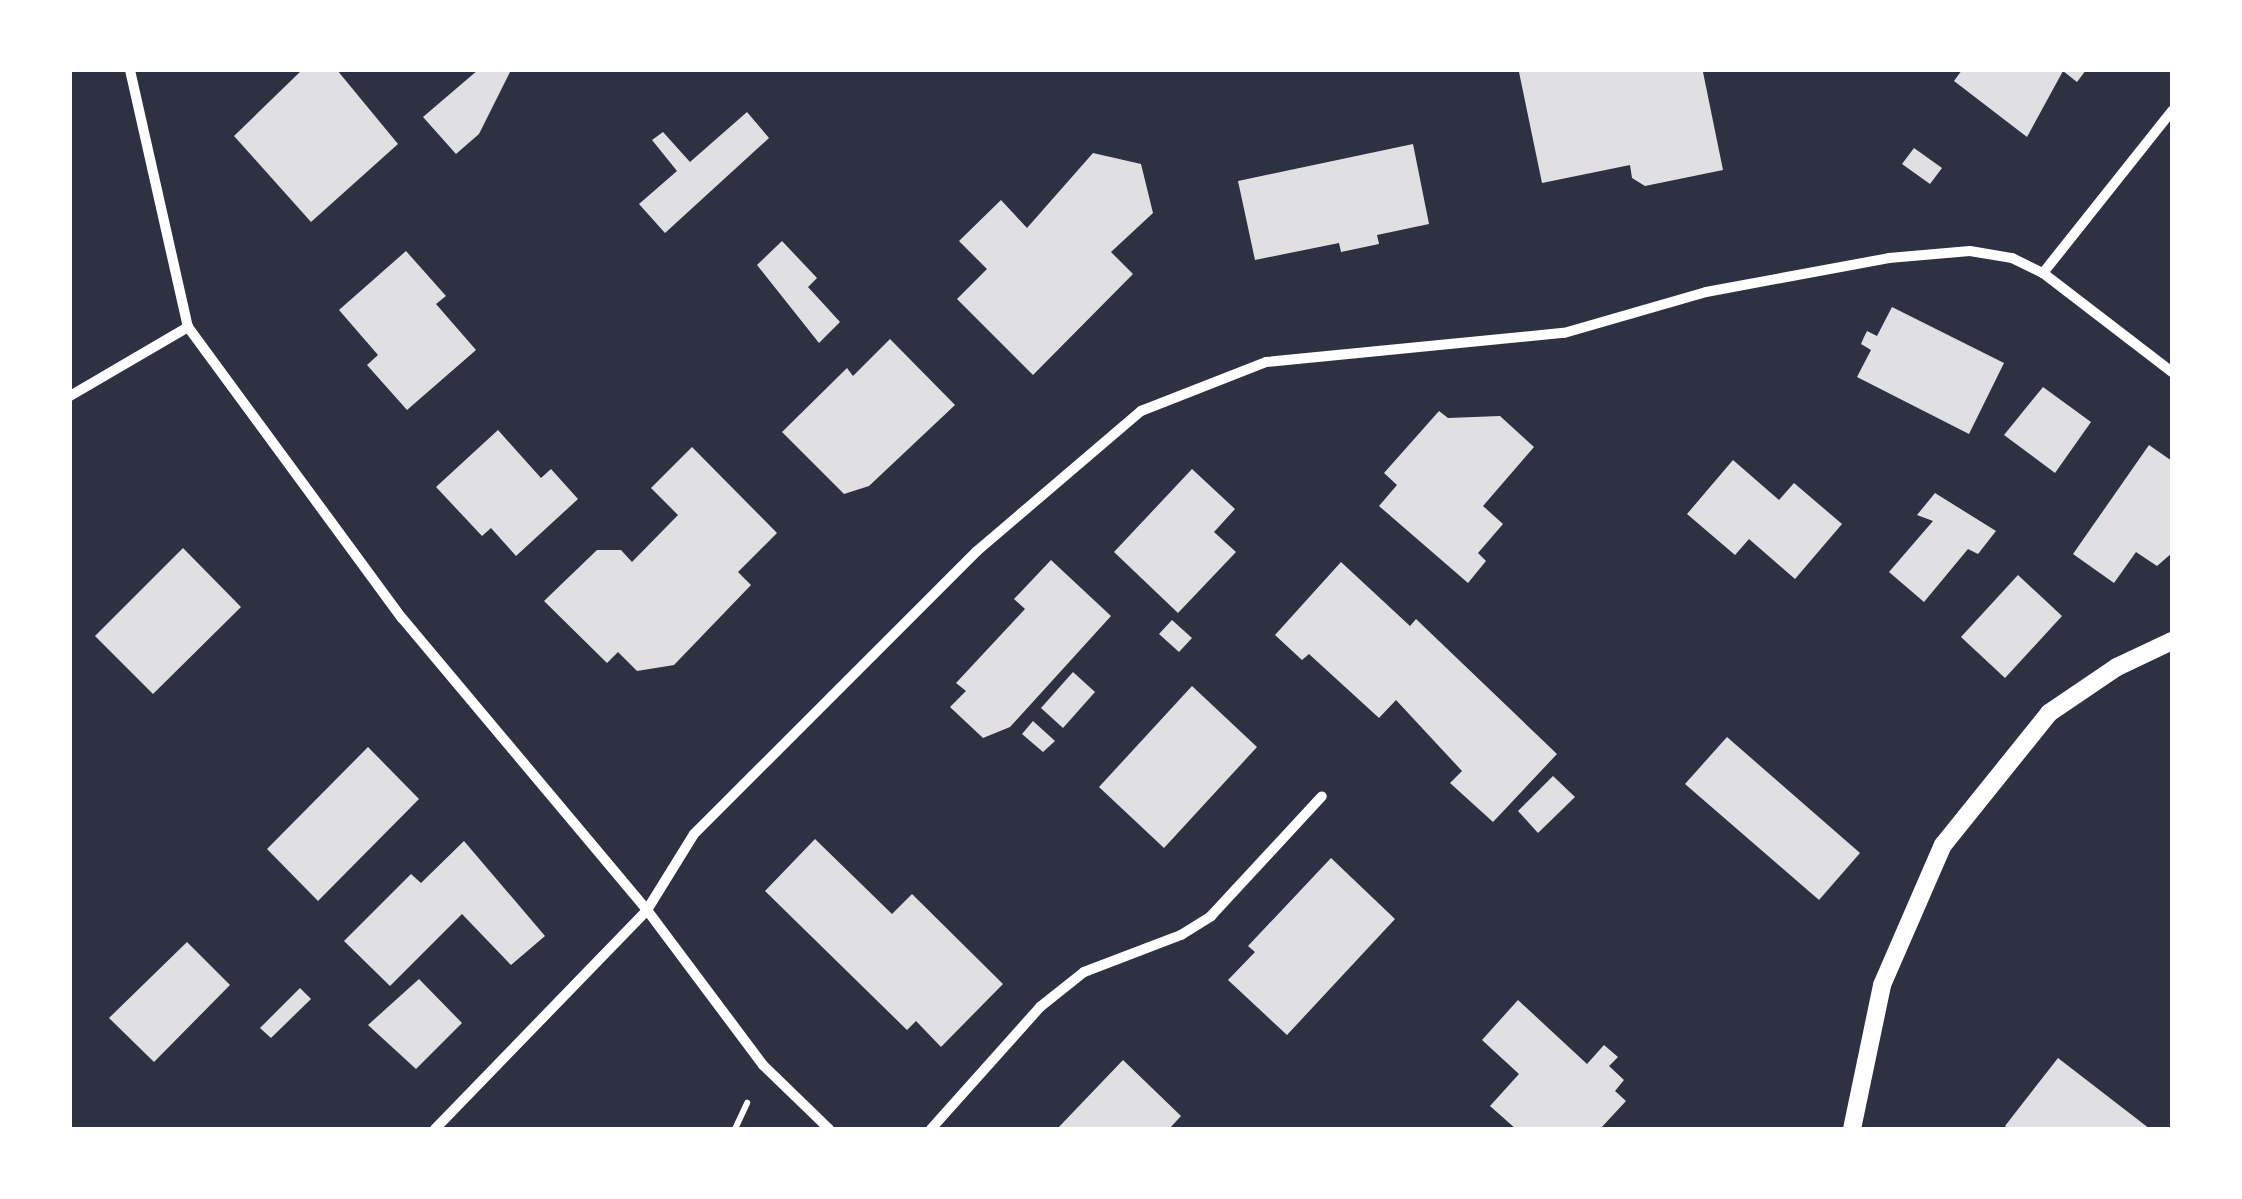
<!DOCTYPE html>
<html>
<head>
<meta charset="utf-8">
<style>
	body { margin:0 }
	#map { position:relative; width:2242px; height:1199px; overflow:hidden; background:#2d3142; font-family:Ubuntu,sans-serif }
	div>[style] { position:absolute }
	.building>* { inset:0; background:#e0e0e3 }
	.path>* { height:6px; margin:-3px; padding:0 3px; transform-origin:3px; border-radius:3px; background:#fff }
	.minor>* { height:10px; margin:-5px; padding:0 5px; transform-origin:5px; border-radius:5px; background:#fff }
	.tertiary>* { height:18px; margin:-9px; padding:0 9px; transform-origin:9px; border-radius:9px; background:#fff }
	span { translate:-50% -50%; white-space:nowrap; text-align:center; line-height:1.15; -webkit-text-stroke:8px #fff; paint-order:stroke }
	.frame { position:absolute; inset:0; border:72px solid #fff; pointer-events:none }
</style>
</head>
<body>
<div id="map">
	<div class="building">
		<i style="clip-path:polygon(302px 70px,337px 70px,398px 144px,311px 222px,234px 136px)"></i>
		<i style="clip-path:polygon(478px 70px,511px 70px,479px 134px,456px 154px,423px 117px)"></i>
		<i style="clip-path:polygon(1690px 70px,1703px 72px,1723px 170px,1645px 186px,1632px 178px,1630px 165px,1542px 183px,1519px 72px)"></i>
		<i style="clip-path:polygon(1962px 70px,2086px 70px,2077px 82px,2063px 71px,2027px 137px,1954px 81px)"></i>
		<i style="clip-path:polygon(747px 112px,769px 138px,665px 233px,639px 204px,677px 171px,652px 140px,663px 132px,690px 162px)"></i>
		<i style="clip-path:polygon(1413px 144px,1429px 224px,1377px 235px,1379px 244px,1341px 252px,1339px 243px,1255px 260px,1238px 181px)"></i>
		<i style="clip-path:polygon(1914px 148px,1942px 168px,1930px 184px,1902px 164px)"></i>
		<i style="clip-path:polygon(1093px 153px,1141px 164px,1153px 213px,1111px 252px,1133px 274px,1033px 375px,957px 299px,987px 269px,959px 241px,1001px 200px,1027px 228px)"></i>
		<i style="clip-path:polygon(782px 241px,817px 278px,808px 287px,840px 322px,819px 343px,757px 265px)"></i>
		<i style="clip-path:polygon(406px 251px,446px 296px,436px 304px,476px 350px,407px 410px,367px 365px,378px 355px,339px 310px)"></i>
		<i style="clip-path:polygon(1892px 307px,2004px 363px,1969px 434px,1857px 377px,1871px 350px,1861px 344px,1864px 337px,1867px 331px,1877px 336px)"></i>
		<i style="clip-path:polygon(890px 339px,955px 405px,869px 486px,844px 494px,782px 432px,847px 368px,853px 376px)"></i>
		<i style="clip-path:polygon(2043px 387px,2091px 422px,2055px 473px,2004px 435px)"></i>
		<i style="clip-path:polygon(1439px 411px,1448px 418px,1500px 416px,1534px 447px,1483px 506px,1503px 524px,1478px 553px,1486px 561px,1468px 583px,1379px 506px,1397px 485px,1384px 473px)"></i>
		<i style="clip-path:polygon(498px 430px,541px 478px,551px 469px,578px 499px,516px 556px,491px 528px,482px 536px,436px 487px)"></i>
		<i style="clip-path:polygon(2149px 445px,2172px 461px,2172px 553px,2157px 566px,2136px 552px,2114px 583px,2073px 554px)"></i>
		<i style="clip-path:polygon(692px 447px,777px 533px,738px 572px,751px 585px,674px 665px,637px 671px,618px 652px,607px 663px,544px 601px,597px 550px,621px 550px,632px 562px,678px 515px,651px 488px)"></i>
		<i style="clip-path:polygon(1733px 460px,1779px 500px,1794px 483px,1842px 524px,1795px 579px,1749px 539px,1735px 555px,1687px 514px)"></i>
		<i style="clip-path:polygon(1192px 469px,1235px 509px,1214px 532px,1236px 552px,1178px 613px,1114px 552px)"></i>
		<i style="clip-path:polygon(1935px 493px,1996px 531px,1978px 554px,1968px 549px,1924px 602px,1889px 572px,1933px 521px,1917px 515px)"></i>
		<i style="clip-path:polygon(183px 548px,241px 607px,153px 694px,95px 636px)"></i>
		<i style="clip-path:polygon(1051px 560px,1111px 616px,1010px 727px,983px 738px,950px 707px,966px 691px,956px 683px,1025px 609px,1014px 599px)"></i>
		<i style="clip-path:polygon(1341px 562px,1410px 626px,1416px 619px,1557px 754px,1493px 822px,1450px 783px,1462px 771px,1396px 700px,1379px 718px,1309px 654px,1302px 660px,1275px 635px)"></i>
		<i style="clip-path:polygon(2018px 575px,2062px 616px,2005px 678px,1961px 637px)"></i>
		<i style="clip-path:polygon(1172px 620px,1192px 638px,1179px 652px,1159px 634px)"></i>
		<i style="clip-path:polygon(1073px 672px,1095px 692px,1063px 728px,1041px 708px)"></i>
		<i style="clip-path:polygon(1192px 686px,1257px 747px,1164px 848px,1099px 787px)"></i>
		<i style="clip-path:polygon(1033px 721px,1055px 741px,1043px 752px,1022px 734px)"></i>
		<i style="clip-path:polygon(1727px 737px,1860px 853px,1819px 900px,1685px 784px)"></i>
		<i style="clip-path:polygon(368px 747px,419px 799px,318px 901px,267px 849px)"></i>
		<i style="clip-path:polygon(1553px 776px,1575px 797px,1538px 833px,1518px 811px)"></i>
		<i style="clip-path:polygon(815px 839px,892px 914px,912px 894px,1003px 984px,941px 1047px,916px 1021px,907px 1030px,765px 891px)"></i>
		<i style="clip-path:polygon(464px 841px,545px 936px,511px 965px,462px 914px,390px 986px,344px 941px,411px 874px,421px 883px)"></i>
		<i style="clip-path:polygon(1331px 858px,1395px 919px,1287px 1035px,1228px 980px,1255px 952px,1248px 946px)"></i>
		<i style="clip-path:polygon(187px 942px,230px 985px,154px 1062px,109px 1018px)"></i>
		<i style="clip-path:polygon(419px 979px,462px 1023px,416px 1069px,368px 1025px)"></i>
		<i style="clip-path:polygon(300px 988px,311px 999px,271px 1038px,260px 1028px)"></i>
		<i style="clip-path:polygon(1518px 1000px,1587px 1064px,1604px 1045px,1618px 1057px,1609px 1066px,1624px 1080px,1615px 1091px,1626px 1101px,1600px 1129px,1516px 1129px,1490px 1106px,1519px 1074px,1482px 1040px)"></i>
		<i style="clip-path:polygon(2058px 1058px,2150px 1129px,2009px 1129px,2005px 1126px)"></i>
		<i style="clip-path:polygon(1123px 1060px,1181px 1116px,1169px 1129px,1057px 1129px)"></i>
	</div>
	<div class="path">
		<i style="left:735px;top:1129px;width:29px;rotate:-65deg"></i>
	</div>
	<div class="minor">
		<i style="left:130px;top:70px;width:263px;rotate:77.3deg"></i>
		<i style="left:188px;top:327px;width:361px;rotate:53.7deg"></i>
		<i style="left:402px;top:618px;width:381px;rotate:50deg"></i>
		<i style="left:647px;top:910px;width:194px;rotate:53.2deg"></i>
		<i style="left:763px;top:1065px;width:92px;rotate:44.1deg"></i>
		<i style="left:2043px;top:273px;width:163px;rotate:37.5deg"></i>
		<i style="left:70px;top:396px;width:137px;rotate:-30.3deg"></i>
		<i style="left:435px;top:1129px;width:305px;rotate:-45.9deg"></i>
		<i style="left:647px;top:910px;width:89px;rotate:-58.3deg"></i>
		<i style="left:694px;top:834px;width:400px;rotate:-45deg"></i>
		<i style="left:977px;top:551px;width:216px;rotate:-40.5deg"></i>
		<i style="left:1141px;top:411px;width:134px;rotate:-21.4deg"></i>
		<i style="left:1266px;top:362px;width:299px;rotate:-5.6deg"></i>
		<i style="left:1564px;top:333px;width:148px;rotate:-16.1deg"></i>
		<i style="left:1706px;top:292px;width:186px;rotate:-10.5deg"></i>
		<i style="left:1889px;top:258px;width:81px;rotate:-4.9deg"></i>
		<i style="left:1970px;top:251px;width:43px;rotate:9.5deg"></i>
		<i style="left:2012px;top:258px;width:34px;rotate:26deg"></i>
		<i style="left:2043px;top:273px;width:207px;rotate:-51.5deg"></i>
		<i style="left:931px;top:1129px;width:164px;rotate:-48.2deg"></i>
		<i style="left:1040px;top:1007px;width:56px;rotate:-38.5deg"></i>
		<i style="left:1084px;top:972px;width:104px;rotate:-20.9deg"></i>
		<i style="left:1181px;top:935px;width:36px;rotate:-32deg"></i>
		<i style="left:1211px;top:916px;width:163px;rotate:-47.2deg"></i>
	</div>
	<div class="tertiary">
		<i style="left:1852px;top:1129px;width:147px;rotate:-78.2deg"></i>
		<i style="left:1882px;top:985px;width:153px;rotate:-66.5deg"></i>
		<i style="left:1943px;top:845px;width:169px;rotate:-51.2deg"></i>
		<i style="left:2049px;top:713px;width:82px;rotate:-34.1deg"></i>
		<i style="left:2117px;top:667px;width:61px;rotate:-25.3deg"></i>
	</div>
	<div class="frame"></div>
</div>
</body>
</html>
